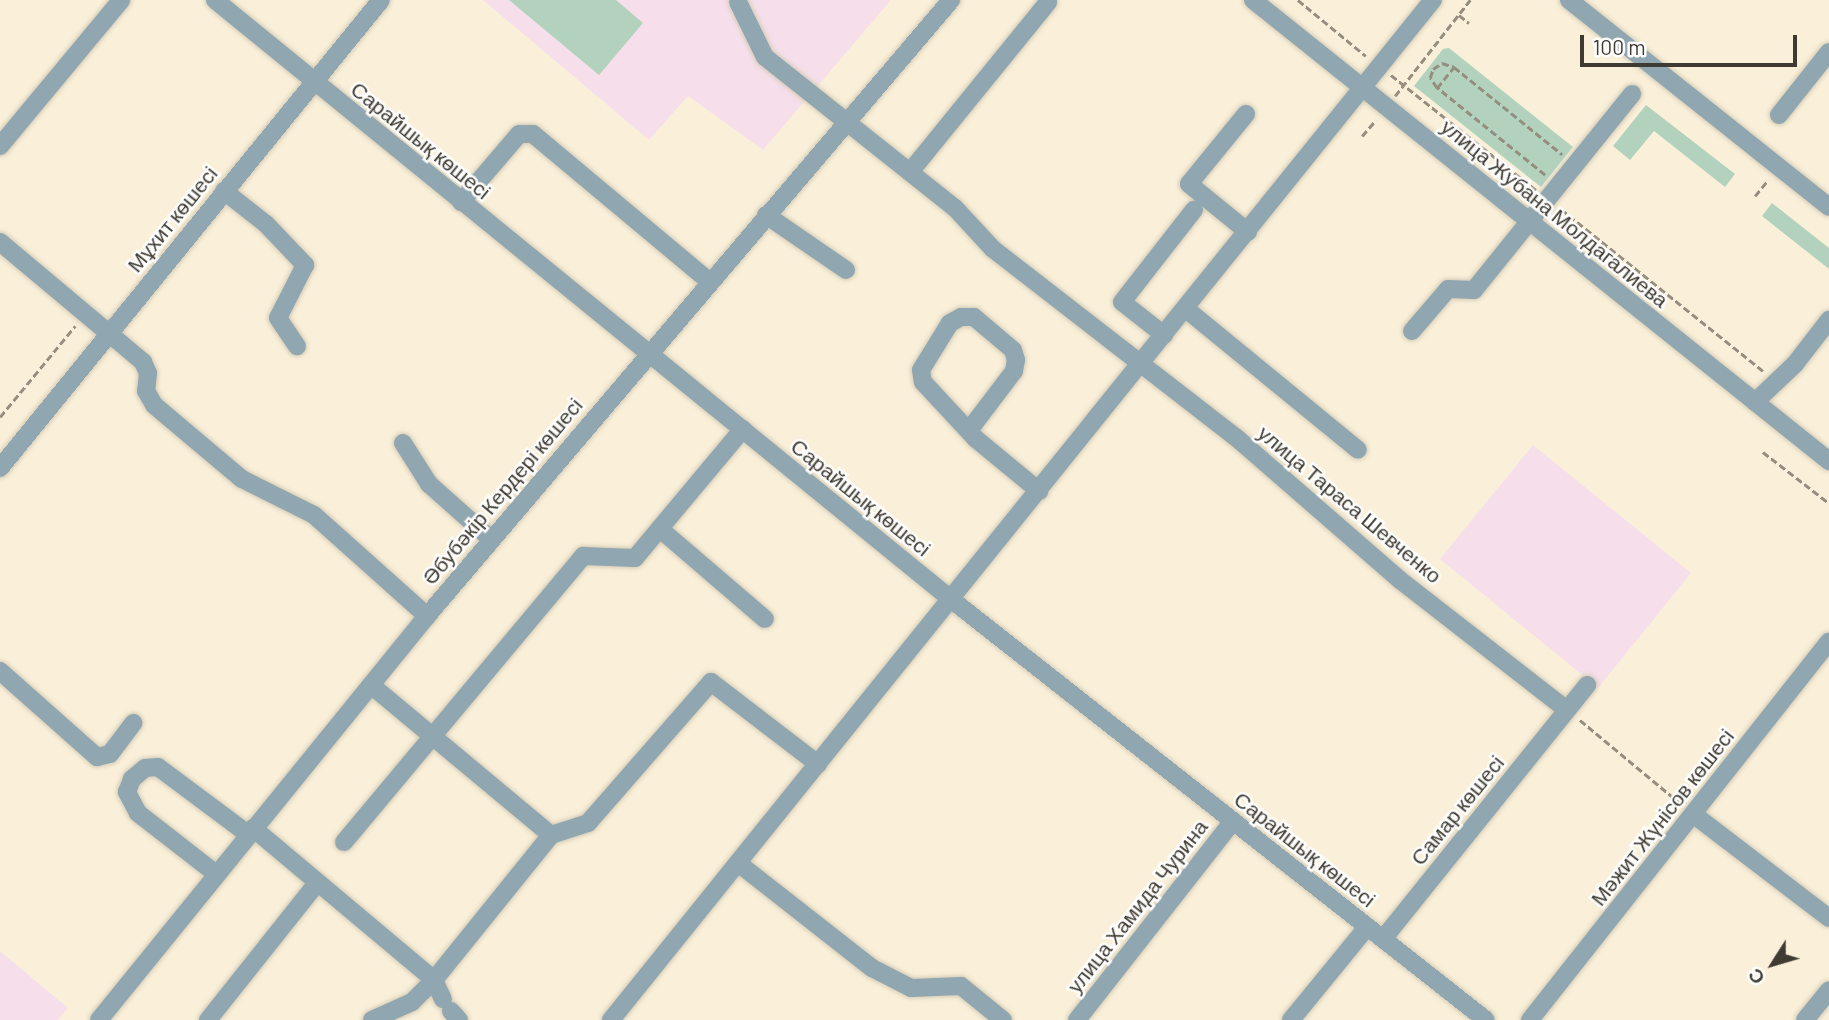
<!DOCTYPE html>
<html>
<head>
<meta charset="utf-8">
<style>
	body { margin:0 }
	#map { position:relative; width:1829px; height:1020px; overflow:hidden; background:#faf0d9; font-family:Barlow,sans-serif }
	div>[style] { position:absolute }
	.education>* { inset:0; background:#f6dfeb }
	.green>* { inset:0; background:#b2d2bd }
	.path>* { height:2.5px; margin-top:-1.25px; transform-origin:0; background:repeating-linear-gradient(90deg,#958e7f 0 7px,transparent 0 10.5px) }
	.roads { filter:drop-shadow(0 0 2px #d5ccb8) drop-shadow(0 0 2px #d5ccb8) }
	.minor>* { height:18px; margin:-9px; padding:0 9px; transform-origin:9px; border-radius:9px; background:#90a6b0 }
	span { translate:-50% -50%; white-space:nowrap; text-align:center; line-height:1.15; -webkit-text-stroke:5px #fefefe; paint-order:stroke }
	.street-label { font-size:21px; color:#3f3b32 }
	.north { position:absolute; left:1738px; top:929px; width:70px; height:70px; -webkit-text-stroke:5px #fefefe; paint-order:stroke; rotate:233deg; font-size:19px; font-weight:700; line-height:28px; text-align:center; color:#3f3b32 }
	.north::after { content:''; display:block; margin:auto; width:24px; height:32px; background:#3f3b32; clip-path:polygon(50% 0,100% 100%,50% 72%,0 100%) }
	.scale { position:absolute; left:1580px; top:35px; width:217px; height:32px; box-sizing:border-box; border:4px solid #3f3b32; border-top:0; padding-left:9px; font-size:21px; line-height:24px; white-space:nowrap; color:#3f3b32; -webkit-text-stroke:5px #fefefe; paint-order:stroke }
</style>
</head>
<body>
<div id="map">
	<div class="education">
		<i style="clip-path:polygon(483px 0,891px 0,763px 150px,688px 96px,649px 140px)"></i>
		<i style="clip-path:polygon(1533px 445px,1691px 573px,1598px 688px,1440px 559px)"></i>
		<i style="clip-path:polygon(0 951px,68px 1008px,58px 1020px,0 1020px)"></i>
	</div>
	<div class="green">
		<i style="clip-path:polygon(509px 0,616px 0,643px 23px,599px 75px)"></i>
		<i style="clip-path:polygon(1449px 48px,1573px 147px,1541px 187px,1414px 86px,1443px 49px)"></i>
		<i style="clip-path:polygon(1646px 105px,1735px 174px,1725px 187px,1654px 131px,1630px 160px,1613px 146px)"></i>
		<i style="clip-path:polygon(1772px 203px,1829px 248px,1829px 269px,1762px 216px)"></i>
	</div>
	<div class="path">
		<i style="left:1298px;top:0;width:88px;rotate:39.5deg"></i>
		<i style="left:1459px;top:15px;width:13px;rotate:39deg"></i>
		<i style="left:1391px;top:75px;width:185px;rotate:38.4deg"></i>
		<i style="left:1437px;top:88px;width:12px;rotate:-125deg"></i>
		<i style="left:1430px;top:78px;width:9px;rotate:-72deg"></i>
		<i style="left:1433px;top:69px;width:11px;rotate:-34deg"></i>
		<i style="left:1442px;top:63px;width:13px;rotate:18deg"></i>
		<i style="left:1395px;top:96px;width:122px;rotate:-52deg"></i>
		<i style="left:1362px;top:136px;width:21px;rotate:-49deg"></i>
		<i style="left:1545px;top:175px;width:139px;rotate:-141.1deg"></i>
		<i style="left:1437px;top:88px;width:27px;rotate:-51deg"></i>
		<i style="left:1454px;top:67px;width:139px;rotate:38.9deg"></i>
		<i style="left:1755px;top:196px;width:21px;rotate:-51deg"></i>
		<i style="left:1561px;top:209px;width:259px;rotate:38.7deg"></i>
		<i style="left:0;top:417px;width:118px;rotate:-50.5deg"></i>
		<i style="left:1763px;top:452px;width:83px;rotate:37.7deg"></i>
		<i style="left:1580px;top:720px;width:130px;rotate:39.7deg"></i>
	</div>
	<div class="roads">
		<div class="minor">
			<i style="left:215px;top:0;width:950px;rotate:39.15deg"></i>
			<i style="left:952px;top:600px;width:679px;rotate:38.19deg"></i>
			<i style="left:1253px;top:0;width:738px;rotate:38.67deg"></i>
			<i style="left:1569px;top:0;width:332px;rotate:38.5deg"></i>
			<i style="left:738px;top:2px;width:61px;rotate:63.9deg"></i>
			<i style="left:765px;top:57px;width:243px;rotate:38.5deg"></i>
			<i style="left:955px;top:208px;width:56px;rotate:47.2deg"></i>
			<i style="left:993px;top:249px;width:311px;rotate:37.8deg"></i>
			<i style="left:1239px;top:440px;width:213px;rotate:41deg"></i>
			<i style="left:1400px;top:580px;width:210px;rotate:37.9deg"></i>
			<i style="left:1246px;top:114px;width:90px;rotate:129.2deg"></i>
			<i style="left:1189px;top:184px;width:76px;rotate:39.1deg"></i>
			<i style="left:1779px;top:115px;width:80px;rotate:-51.6deg"></i>
			<i style="left:0;top:146px;width:190px;rotate:-50.3deg"></i>
			<i style="left:910px;top:172px;width:219px;rotate:-50.9deg"></i>
			<i style="left:224px;top:191px;width:53px;rotate:38.2deg"></i>
			<i style="left:266px;top:224px;width:57px;rotate:46.4deg"></i>
			<i style="left:305px;top:265px;width:59px;rotate:117deg"></i>
			<i style="left:278px;top:318px;width:34px;rotate:56deg"></i>
			<i style="left:461px;top:202px;width:89px;rotate:-49.5deg"></i>
			<i style="left:519px;top:134px;width:14px"></i>
			<i style="left:533px;top:134px;width:229px;rotate:39.9deg"></i>
			<i style="left:766px;top:215px;width:97px;rotate:34.5deg"></i>
			<i style="left:0;top:242px;width:187px;rotate:40deg"></i>
			<i style="left:143px;top:362px;width:12px;rotate:66deg"></i>
			<i style="left:148px;top:373px;width:18px;rotate:96deg"></i>
			<i style="left:146px;top:391px;width:16px;rotate:60deg"></i>
			<i style="left:154px;top:405px;width:115px;rotate:40.1deg"></i>
			<i style="left:242px;top:479px;width:80px;rotate:26.6deg"></i>
			<i style="left:314px;top:515px;width:152px;rotate:41.8deg"></i>
			<i style="left:1186px;top:309px;width:222px;rotate:39.3deg"></i>
			<i style="left:1412px;top:331px;width:55px;rotate:-49.4deg"></i>
			<i style="left:1448px;top:289px;width:26px;rotate:2deg"></i>
			<i style="left:1474px;top:290px;width:252px;rotate:-51.1deg"></i>
			<i style="left:1164px;top:335px;width:53px;rotate:-141.8deg"></i>
			<i style="left:1122px;top:302px;width:117px;rotate:-52deg"></i>
			<i style="left:1755px;top:402px;width:55px;rotate:-43.5deg"></i>
			<i style="left:1795px;top:364px;width:56px;rotate:-52.3deg"></i>
			<i style="left:970px;top:429px;width:73px;rotate:-52.8deg"></i>
			<i style="left:1014px;top:371px;width:11px;rotate:-80deg"></i>
			<i style="left:1016px;top:360px;width:10px;rotate:-107deg"></i>
			<i style="left:1013px;top:350px;width:51px;rotate:-139.8deg"></i>
			<i style="left:974px;top:317px;width:13px;rotate:180deg"></i>
			<i style="left:961px;top:317px;width:13px;rotate:151deg"></i>
			<i style="left:950px;top:323px;width:55px;rotate:121.7deg"></i>
			<i style="left:921px;top:370px;width:12px;rotate:81deg"></i>
			<i style="left:923px;top:382px;width:78px;rotate:47.1deg"></i>
			<i style="left:976px;top:439px;width:82px;rotate:39.5deg"></i>
			<i style="left:403px;top:443px;width:49px;rotate:57.6deg"></i>
			<i style="left:429px;top:484px;width:83px;rotate:41.6deg"></i>
			<i style="left:0;top:468px;width:603px;rotate:-50.85deg"></i>
			<i style="left:660px;top:529px;width:138px;rotate:40.6deg"></i>
			<i style="left:0;top:671px;width:130px;rotate:41.6deg"></i>
			<i style="left:97px;top:757px;width:13px;rotate:-13deg"></i>
			<i style="left:110px;top:754px;width:39px;rotate:-53deg"></i>
			<i style="left:371px;top:685px;width:234px;rotate:39.8deg"></i>
			<i style="left:1693px;top:814px;width:171px;rotate:37.4deg"></i>
			<i style="left:253px;top:828px;width:236px;rotate:40deg"></i>
			<i style="left:434px;top:980px;width:21px;rotate:65deg"></i>
			<i style="left:344px;top:842px;width:373px;rotate:-50.1deg"></i>
			<i style="left:583px;top:556px;width:52px;rotate:2.2deg"></i>
			<i style="left:635px;top:558px;width:168px;rotate:-50.1deg"></i>
			<i style="left:738px;top:863px;width:170px;rotate:38.1deg"></i>
			<i style="left:872px;top:968px;width:44px;rotate:27.1deg"></i>
			<i style="left:911px;top:988px;width:50px;rotate:-2.3deg"></i>
			<i style="left:961px;top:986px;width:54px;rotate:39deg"></i>
			<i style="left:215px;top:873px;width:98px;rotate:-142.1deg"></i>
			<i style="left:138px;top:813px;width:24px;rotate:-118deg"></i>
			<i style="left:127px;top:792px;width:14px;rotate:-69deg"></i>
			<i style="left:132px;top:779px;width:17px;rotate:-40deg"></i>
			<i style="left:145px;top:768px;width:13px;rotate:-4deg"></i>
			<i style="left:158px;top:767px;width:112px;rotate:36.7deg"></i>
			<i style="left:1383px;top:939px;width:326px;rotate:-51.2deg"></i>
			<i style="left:451px;top:1011px;width:12px;rotate:48deg"></i>
			<i style="left:99px;top:1020px;width:520px;rotate:-50.93deg"></i>
			<i style="left:427px;top:616px;width:809px;rotate:-49.61deg"></i>
			<i style="left:208px;top:1020px;width:175px;rotate:-51.5deg"></i>
			<i style="left:372px;top:1020px;width:44px;rotate:-24.2deg"></i>
			<i style="left:412px;top:1002px;width:31px;rotate:-45deg"></i>
			<i style="left:434px;top:980px;width:186px;rotate:-51.1deg"></i>
			<i style="left:551px;top:835px;width:39px;rotate:-18deg"></i>
			<i style="left:588px;top:823px;width:187px;rotate:-48.9deg"></i>
			<i style="left:711px;top:682px;width:135px;rotate:37.5deg"></i>
			<i style="left:611px;top:1020px;width:1310px;rotate:-51.14deg"></i>
			<i style="left:1077px;top:1020px;width:253px;rotate:-51.9deg"></i>
			<i style="left:1291px;top:1020px;width:120px;rotate:-50.7deg"></i>
			<i style="left:1530px;top:1020px;width:482px;rotate:-51.7deg"></i>
			<i style="left:1805px;top:1020px;width:38px;rotate:-51deg"></i>
		</div>
	</div>
	<div class="street-label">
		<span style="left:421px;top:140px;rotate:39deg">Сарайшық көшесі</span>
		<span style="left:1555px;top:213px;rotate:39deg">улица Жубана Молдагалиева</span>
		<span style="left:172px;top:219px;rotate:-51deg">Мұхит көшесі</span>
		<span style="left:502px;top:491px;rotate:-50deg">Әбубәкір Кердері көшесі</span>
		<span style="left:861px;top:497px;rotate:39deg">Сарайшық көшесі</span>
		<span style="left:1350px;top:504px;rotate:40deg">улица Тараса Шевченко</span>
		<span style="left:1457px;top:810px;rotate:-51deg">Самар көшесі</span>
		<span style="left:1662px;top:817px;rotate:-52deg">Мәжит Жүнісов көшесі</span>
		<span style="left:1305px;top:849px;rotate:38deg">Сарайшық көшесі</span>
		<span style="left:1137px;top:906px;rotate:-52deg">улица Хамида Чурина</span>
	</div>
	<div class="north">С</div>
	<div class="scale">100 m</div>
</div>
</body>
</html>
